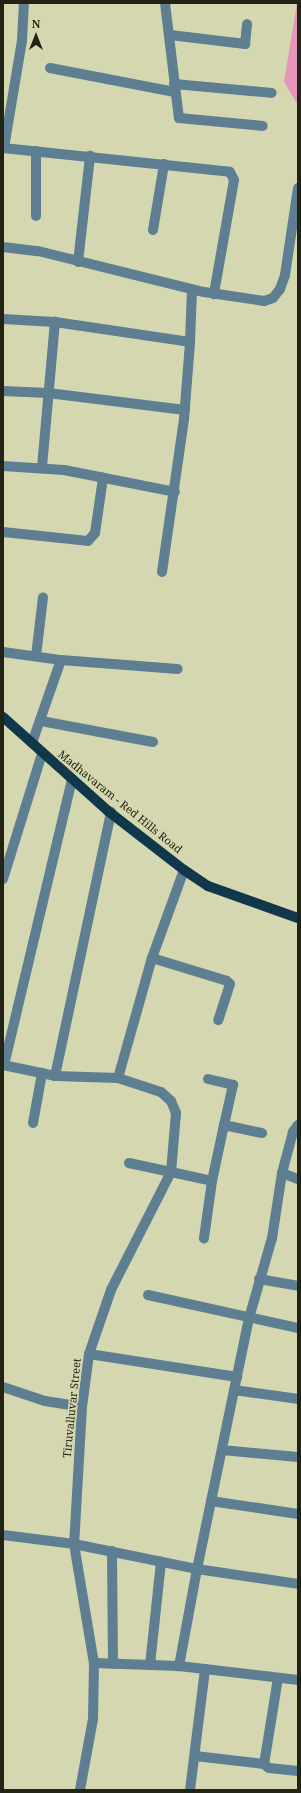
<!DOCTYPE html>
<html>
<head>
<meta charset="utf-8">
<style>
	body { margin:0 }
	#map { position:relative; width:301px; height:1793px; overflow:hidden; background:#d4d7b0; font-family:"Noto Serif",serif }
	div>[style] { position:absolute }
	.water>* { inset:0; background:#e696ba }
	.minor>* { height:10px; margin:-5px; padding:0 5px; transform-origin:5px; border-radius:5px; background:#5d7f91 }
	.major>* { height:10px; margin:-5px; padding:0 5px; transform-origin:5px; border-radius:5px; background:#10384a }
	span { translate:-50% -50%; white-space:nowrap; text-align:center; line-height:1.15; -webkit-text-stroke:3.5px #d4d7b0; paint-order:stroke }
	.street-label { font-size:11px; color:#222314 }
	.frame { position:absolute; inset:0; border:4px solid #222314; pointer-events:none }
	.north { position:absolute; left:16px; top:16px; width:40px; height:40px; -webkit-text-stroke:3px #d4d7b0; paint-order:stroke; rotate:0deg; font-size:11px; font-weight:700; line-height:16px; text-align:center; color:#222314 }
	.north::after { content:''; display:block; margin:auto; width:14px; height:18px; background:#222314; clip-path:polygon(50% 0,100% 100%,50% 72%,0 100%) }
</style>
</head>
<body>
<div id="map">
	<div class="water">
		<i style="clip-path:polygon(297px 3px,298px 3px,298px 105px,284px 82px)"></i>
	</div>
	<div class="minor">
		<i style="left:165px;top:3px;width:116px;rotate:83.1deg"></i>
		<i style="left:179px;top:118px;width:84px;rotate:5.4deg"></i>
		<i style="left:170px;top:35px;width:76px;rotate:6.8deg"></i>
		<i style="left:245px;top:44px;width:20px;rotate:-84deg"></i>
		<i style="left:50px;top:68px;width:127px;rotate:10.9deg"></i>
		<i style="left:174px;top:84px;width:98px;rotate:5.2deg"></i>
		<i style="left:3px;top:148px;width:228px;rotate:6deg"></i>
		<i style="left:230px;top:172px;width:9px;rotate:63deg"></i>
		<i style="left:234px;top:180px;width:116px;rotate:100deg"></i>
		<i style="left:4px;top:148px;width:109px;rotate:-80.5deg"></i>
		<i style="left:22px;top:40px;width:37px;rotate:-87deg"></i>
		<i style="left:36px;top:151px;width:65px;rotate:90deg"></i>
		<i style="left:153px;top:230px;width:67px;rotate:-80.5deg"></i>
		<i style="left:3px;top:247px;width:35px;rotate:7deg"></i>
		<i style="left:38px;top:251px;width:171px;rotate:13.9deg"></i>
		<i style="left:204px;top:292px;width:61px;rotate:8.5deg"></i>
		<i style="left:264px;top:301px;width:9px;rotate:-18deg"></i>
		<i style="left:273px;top:298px;width:11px;rotate:-52deg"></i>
		<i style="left:280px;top:289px;width:15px;rotate:-70deg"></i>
		<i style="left:285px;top:275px;width:88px;rotate:-81.5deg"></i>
		<i style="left:78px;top:262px;width:107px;rotate:-83.5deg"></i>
		<i style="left:3px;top:319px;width:52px;rotate:3.3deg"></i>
		<i style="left:55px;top:322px;width:136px;rotate:8.4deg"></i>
		<i style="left:190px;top:342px;width:52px;rotate:-87.8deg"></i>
		<i style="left:3px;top:391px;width:45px;rotate:2.5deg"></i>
		<i style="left:48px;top:393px;width:138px;rotate:7.1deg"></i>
		<i style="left:3px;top:466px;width:61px;rotate:3.8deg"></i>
		<i style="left:64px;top:470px;width:113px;rotate:11.2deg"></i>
		<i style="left:42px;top:467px;width:146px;rotate:-84.9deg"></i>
		<i style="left:3px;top:532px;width:85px;rotate:6deg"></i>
		<i style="left:88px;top:541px;width:11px;rotate:-49deg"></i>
		<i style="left:95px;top:533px;width:56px;rotate:-81.7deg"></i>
		<i style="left:162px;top:572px;width:155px;rotate:-81.8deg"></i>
		<i style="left:184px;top:419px;width:77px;rotate:-85.5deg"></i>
		<i style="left:3px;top:652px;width:59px;rotate:7.9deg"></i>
		<i style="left:61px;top:660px;width:88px;rotate:109.3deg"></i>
		<i style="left:36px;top:656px;width:59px;rotate:-83.2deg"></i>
		<i style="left:61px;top:660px;width:117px;rotate:4.4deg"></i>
		<i style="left:41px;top:721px;width:114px;rotate:10.6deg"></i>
		<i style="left:184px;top:870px;width:94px;rotate:110deg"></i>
		<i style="left:152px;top:958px;width:78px;rotate:17deg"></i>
		<i style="left:227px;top:981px;width:4px;rotate:45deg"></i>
		<i style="left:230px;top:984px;width:38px;rotate:108deg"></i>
		<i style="left:3px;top:879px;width:131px;rotate:-72.7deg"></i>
		<i style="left:3px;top:1065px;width:53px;rotate:11.9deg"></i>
		<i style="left:55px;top:1076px;width:63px;rotate:1.8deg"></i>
		<i style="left:118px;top:1078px;width:45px;rotate:18deg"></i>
		<i style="left:161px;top:1092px;width:13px;rotate:42deg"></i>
		<i style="left:171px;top:1101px;width:13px;rotate:67deg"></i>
		<i style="left:176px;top:1113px;width:59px;rotate:94.8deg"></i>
		<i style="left:171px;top:1172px;width:132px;rotate:117deg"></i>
		<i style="left:111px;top:1290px;width:68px;rotate:109deg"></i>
		<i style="left:89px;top:1354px;width:53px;rotate:97.5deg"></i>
		<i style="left:82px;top:1407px;width:137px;rotate:93.3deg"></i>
		<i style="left:74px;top:1544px;width:121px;rotate:80.5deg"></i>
		<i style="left:94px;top:1663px;width:56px;rotate:91deg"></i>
		<i style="left:93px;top:1719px;width:72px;rotate:100.4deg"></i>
		<i style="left:4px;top:1065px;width:294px;rotate:-76.6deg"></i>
		<i style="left:55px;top:1076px;width:270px;rotate:-78deg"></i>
		<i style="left:118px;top:1078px;width:125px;rotate:-74.2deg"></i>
		<i style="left:208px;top:1079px;width:26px;rotate:13deg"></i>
		<i style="left:233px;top:1085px;width:41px;rotate:102.7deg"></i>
		<i style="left:33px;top:1123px;width:51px;rotate:-79.8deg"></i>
		<i style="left:298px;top:1125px;width:9px;rotate:126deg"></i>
		<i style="left:293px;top:1132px;width:42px;rotate:105deg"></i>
		<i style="left:282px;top:1173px;width:17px;rotate:21deg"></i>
		<i style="left:129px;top:1163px;width:85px;rotate:12.2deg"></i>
		<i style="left:212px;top:1181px;width:58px;rotate:98deg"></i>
		<i style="left:282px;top:1173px;width:66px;rotate:98.7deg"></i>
		<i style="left:272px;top:1238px;width:83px;rotate:106deg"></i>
		<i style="left:249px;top:1318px;width:256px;rotate:101.7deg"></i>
		<i style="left:197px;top:1569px;width:102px;rotate:8.4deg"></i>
		<i style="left:212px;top:1181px;width:57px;rotate:-77.9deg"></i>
		<i style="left:224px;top:1125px;width:39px;rotate:12deg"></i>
		<i style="left:259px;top:1279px;width:40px;rotate:10deg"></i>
		<i style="left:148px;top:1295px;width:154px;rotate:12.4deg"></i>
		<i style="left:89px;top:1354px;width:150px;rotate:8.8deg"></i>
		<i style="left:3px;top:1387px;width:44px;rotate:18.4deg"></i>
		<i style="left:45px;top:1401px;width:37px;rotate:9deg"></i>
		<i style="left:234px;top:1390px;width:65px;rotate:8deg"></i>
		<i style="left:222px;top:1450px;width:76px;rotate:5.3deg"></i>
		<i style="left:211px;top:1501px;width:88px;rotate:8.5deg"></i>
		<i style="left:3px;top:1535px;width:72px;rotate:7.2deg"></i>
		<i style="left:74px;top:1544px;width:126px;rotate:11.5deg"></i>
		<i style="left:197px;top:1569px;width:99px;rotate:100.5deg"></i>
		<i style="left:112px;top:1551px;width:113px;rotate:89.5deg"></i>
		<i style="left:94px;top:1663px;width:85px;rotate:2deg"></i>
		<i style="left:179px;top:1666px;width:120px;rotate:6.7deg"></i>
		<i style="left:150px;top:1665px;width:104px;rotate:-83.9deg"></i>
		<i style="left:278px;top:1678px;width:87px;rotate:99.2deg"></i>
		<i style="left:264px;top:1764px;width:6px;rotate:39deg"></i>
		<i style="left:269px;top:1768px;width:29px;rotate:6deg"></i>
		<i style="left:195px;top:1756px;width:69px;rotate:6.6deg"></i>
		<i style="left:190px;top:1790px;width:122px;rotate:-82.9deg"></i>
	</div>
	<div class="major">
		<i style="left:3px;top:717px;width:141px;rotate:41.8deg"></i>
		<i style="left:108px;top:811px;width:96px;rotate:37.8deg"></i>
		<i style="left:184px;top:870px;width:29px;rotate:34deg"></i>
		<i style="left:208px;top:886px;width:96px;rotate:19.6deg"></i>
	</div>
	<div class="street-label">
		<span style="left:120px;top:802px;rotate:39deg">Madhavaram - Red Hills Road</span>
		<span style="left:72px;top:1408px;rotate:-84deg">Tiruvalluvar Street</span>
	</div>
	<div class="frame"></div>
	<div class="north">N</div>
</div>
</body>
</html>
